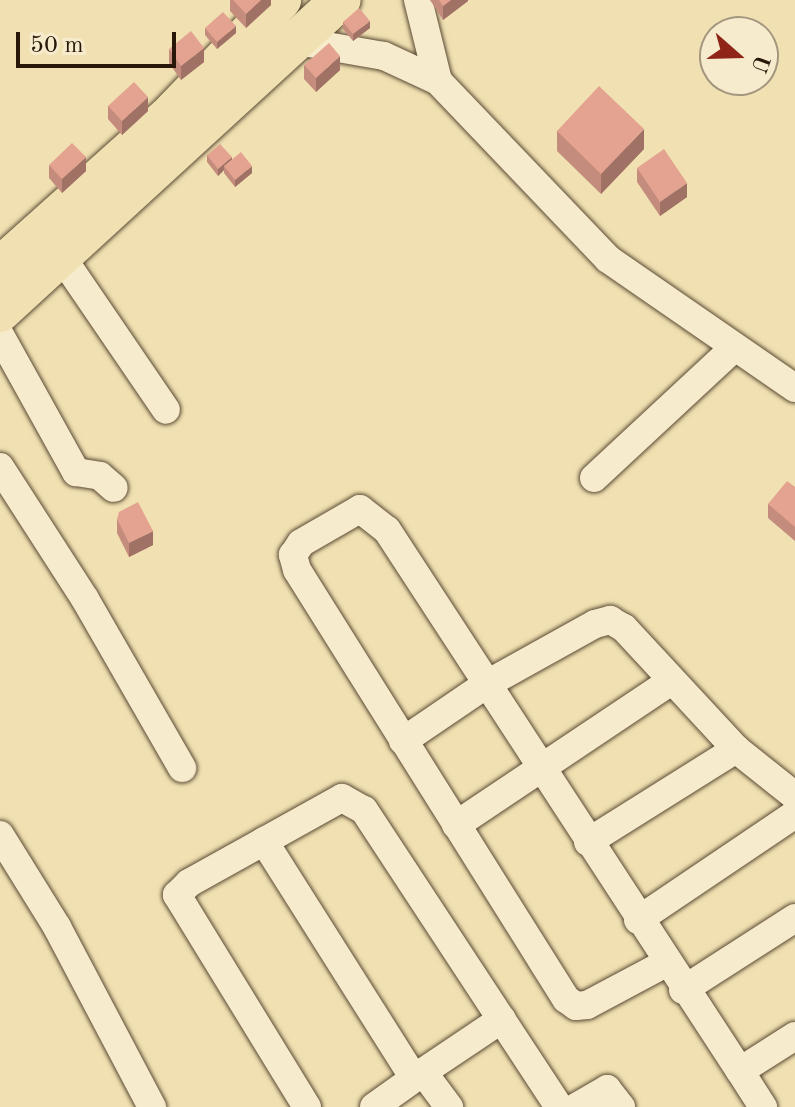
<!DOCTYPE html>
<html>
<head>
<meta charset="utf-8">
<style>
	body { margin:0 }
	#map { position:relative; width:795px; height:1107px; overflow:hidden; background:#f1e1b2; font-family:"Old Standard TT",serif }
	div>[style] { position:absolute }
	.roads { filter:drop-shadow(0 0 2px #5b4a34) drop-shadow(0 0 2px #5b4a34) }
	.minor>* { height:28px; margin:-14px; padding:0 14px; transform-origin:14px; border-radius:14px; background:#f6eccd }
	.highway>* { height:40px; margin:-20px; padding:0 20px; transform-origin:20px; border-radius:20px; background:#f1e1b2 }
	.wall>* { inset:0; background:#c38c7c }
	.shaded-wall>* { inset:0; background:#9f7265 }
	.building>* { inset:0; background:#e3a390 }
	span { translate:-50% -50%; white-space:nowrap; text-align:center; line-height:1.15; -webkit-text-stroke:8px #f6eccd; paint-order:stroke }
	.north { position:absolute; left:699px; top:16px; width:80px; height:80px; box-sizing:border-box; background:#f6eccd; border:2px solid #a4977f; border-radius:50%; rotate:110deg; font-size:22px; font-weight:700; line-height:32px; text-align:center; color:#29180a }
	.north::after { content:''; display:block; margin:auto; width:28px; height:36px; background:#8f2418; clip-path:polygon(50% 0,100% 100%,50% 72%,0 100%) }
	.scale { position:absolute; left:16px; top:32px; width:160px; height:36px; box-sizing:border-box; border:4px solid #29180a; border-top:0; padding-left:10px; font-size:24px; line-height:28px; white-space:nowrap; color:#29180a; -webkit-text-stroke:6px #f6eccd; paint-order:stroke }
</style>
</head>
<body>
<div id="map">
	<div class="roads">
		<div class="minor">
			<i style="left:418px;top:0;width:83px;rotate:76.1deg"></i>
			<i style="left:438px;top:81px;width:246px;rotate:46.3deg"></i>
			<i style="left:608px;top:259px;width:227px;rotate:34.6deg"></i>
			<i style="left:298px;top:41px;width:87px;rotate:9.9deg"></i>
			<i style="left:384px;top:56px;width:60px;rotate:24.8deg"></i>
			<i style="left:61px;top:256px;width:186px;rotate:55.7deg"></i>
			<i style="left:0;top:335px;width:157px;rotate:61deg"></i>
			<i style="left:76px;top:472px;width:24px;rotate:9deg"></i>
			<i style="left:100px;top:476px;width:18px;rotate:41deg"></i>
			<i style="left:0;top:467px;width:157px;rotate:57.2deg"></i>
			<i style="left:85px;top:599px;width:195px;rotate:60.1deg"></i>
			<i style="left:594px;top:478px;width:192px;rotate:-42.9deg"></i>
			<i style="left:403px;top:741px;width:102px;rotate:-34.2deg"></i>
			<i style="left:487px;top:684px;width:124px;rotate:-29.1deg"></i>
			<i style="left:595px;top:624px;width:16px;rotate:-15deg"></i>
			<i style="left:610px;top:620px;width:16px;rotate:30deg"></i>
			<i style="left:624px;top:628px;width:165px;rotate:47.2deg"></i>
			<i style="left:736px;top:749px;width:75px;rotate:38.5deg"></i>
			<i style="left:456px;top:825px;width:257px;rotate:-33.8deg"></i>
			<i style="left:0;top:835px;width:108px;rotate:58.2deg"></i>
			<i style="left:57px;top:927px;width:204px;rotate:62.2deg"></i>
			<i style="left:264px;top:841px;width:280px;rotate:57.7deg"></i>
			<i style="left:588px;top:842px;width:175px;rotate:-32.1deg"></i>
			<i style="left:638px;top:920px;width:189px;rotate:-34deg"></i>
			<i style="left:666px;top:963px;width:89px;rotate:152deg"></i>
			<i style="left:587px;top:1005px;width:11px;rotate:175deg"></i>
			<i style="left:576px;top:1006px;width:12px;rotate:-145deg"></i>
			<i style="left:566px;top:999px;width:506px;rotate:-122.09deg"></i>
			<i style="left:297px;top:570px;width:16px;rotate:-105deg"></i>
			<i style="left:293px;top:555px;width:14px;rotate:-56deg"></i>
			<i style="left:301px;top:543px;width:68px;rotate:-30deg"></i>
			<i style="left:360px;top:509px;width:34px;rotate:38deg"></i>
			<i style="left:387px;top:530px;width:646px;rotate:56.88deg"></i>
			<i style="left:740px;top:1071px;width:65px;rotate:-32.5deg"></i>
			<i style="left:683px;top:990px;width:133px;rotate:-32.7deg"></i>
			<i style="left:740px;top:1071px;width:43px;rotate:57.4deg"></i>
			<i style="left:423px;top:1072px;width:95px;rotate:-33.9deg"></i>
			<i style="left:307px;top:1107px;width:249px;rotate:-121.5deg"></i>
			<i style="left:177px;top:895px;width:17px;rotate:-45deg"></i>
			<i style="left:189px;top:883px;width:175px;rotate:-29.1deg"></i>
			<i style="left:342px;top:798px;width:25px;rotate:29deg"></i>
			<i style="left:364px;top:810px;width:355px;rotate:56.7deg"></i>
			<i style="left:374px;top:1107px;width:60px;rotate:-35.5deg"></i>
			<i style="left:423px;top:1072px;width:44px;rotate:53.4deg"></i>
			<i style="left:576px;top:1107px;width:36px;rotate:-30deg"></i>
			<i style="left:607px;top:1089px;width:23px;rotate:52deg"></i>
		</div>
		<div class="highway">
			<i style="left:0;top:267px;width:225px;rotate:-41.8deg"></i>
			<i style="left:168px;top:117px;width:163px;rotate:-46deg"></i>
			<i style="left:0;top:312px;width:462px;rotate:-42.5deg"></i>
		</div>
	</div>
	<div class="wall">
		<i style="clip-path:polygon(230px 0,271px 0,271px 5px,246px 28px,230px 11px)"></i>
		<i style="clip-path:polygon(430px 0,468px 0,468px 1px,443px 20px)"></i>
		<i style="clip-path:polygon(343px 22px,370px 28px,353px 41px,343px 29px)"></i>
		<i style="clip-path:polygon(205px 28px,236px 33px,217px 49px,205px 35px)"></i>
		<i style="clip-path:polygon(169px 49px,204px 62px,181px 80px,169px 63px)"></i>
		<i style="clip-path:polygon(304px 65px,340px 70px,316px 92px,304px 79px)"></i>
		<i style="clip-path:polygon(108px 106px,148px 111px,122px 135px,108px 119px)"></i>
		<i style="clip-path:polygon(557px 131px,644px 149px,601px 194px,557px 151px)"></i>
		<i style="clip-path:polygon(207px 155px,232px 160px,252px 173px,235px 187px,224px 173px,224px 170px,218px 176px,207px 162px)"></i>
		<i style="clip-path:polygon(49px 165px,86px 171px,62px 193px,49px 178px)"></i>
		<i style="clip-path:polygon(637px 168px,687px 197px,660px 216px,637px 182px)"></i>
		<i style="clip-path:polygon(795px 487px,795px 541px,768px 518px,768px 504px)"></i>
		<i style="clip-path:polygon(117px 519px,153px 545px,129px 557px,117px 533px)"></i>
	</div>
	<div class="shaded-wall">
		<i style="clip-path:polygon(261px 0,271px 0,271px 5px,246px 28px,246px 14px)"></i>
		<i style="clip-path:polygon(451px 0,468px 0,468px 1px,443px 20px,443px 6px)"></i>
		<i style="clip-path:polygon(370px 21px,370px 28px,353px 41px,353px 34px)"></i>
		<i style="clip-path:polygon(236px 26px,236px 33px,217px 49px,217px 42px)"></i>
		<i style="clip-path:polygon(204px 48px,204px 62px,181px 80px,181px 66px)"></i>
		<i style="clip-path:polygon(340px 56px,340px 70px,316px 92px,316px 78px)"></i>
		<i style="clip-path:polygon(148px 97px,148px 111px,122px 135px,122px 121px)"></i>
		<i style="clip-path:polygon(644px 129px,644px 149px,601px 194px,601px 174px)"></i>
		<i style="clip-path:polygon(86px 157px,86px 171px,62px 193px,62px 179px)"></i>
		<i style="clip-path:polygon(232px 157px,232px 164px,224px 166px,224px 170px,218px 176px,218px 169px)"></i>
		<i style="clip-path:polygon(252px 166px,252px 173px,235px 187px,235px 180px)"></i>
		<i style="clip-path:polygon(687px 183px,687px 197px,660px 216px,660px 202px)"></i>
		<i style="clip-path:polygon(153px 531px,153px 545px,129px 557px,129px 543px)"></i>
	</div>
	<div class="building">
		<i style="clip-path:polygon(233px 0,261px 0,246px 14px)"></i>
		<i style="clip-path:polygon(439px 0,451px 0,443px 6px)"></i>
		<i style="clip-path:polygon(359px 8px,370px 21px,353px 34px,343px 22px)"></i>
		<i style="clip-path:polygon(223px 12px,236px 26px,217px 42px,205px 28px)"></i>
		<i style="clip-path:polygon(191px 31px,204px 48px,181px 66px,169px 49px)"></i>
		<i style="clip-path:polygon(329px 43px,340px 56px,316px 78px,304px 65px)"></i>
		<i style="clip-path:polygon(134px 82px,148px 97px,122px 121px,108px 106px)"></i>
		<i style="clip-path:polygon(599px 86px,644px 129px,601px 174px,557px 131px)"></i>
		<i style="clip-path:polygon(72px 143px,86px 157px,62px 179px,49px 165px)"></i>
		<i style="clip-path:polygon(220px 144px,232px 157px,218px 169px,207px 155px)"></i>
		<i style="clip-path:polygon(664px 149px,687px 183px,660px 202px,637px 168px)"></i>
		<i style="clip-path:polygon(241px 152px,252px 166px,235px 180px,224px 166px)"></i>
		<i style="clip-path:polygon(787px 481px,795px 487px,795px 527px,768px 504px)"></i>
		<i style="clip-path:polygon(138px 502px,153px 531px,129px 543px,117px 519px,119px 512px)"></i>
	</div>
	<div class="north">U</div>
	<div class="scale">50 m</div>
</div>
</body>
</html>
